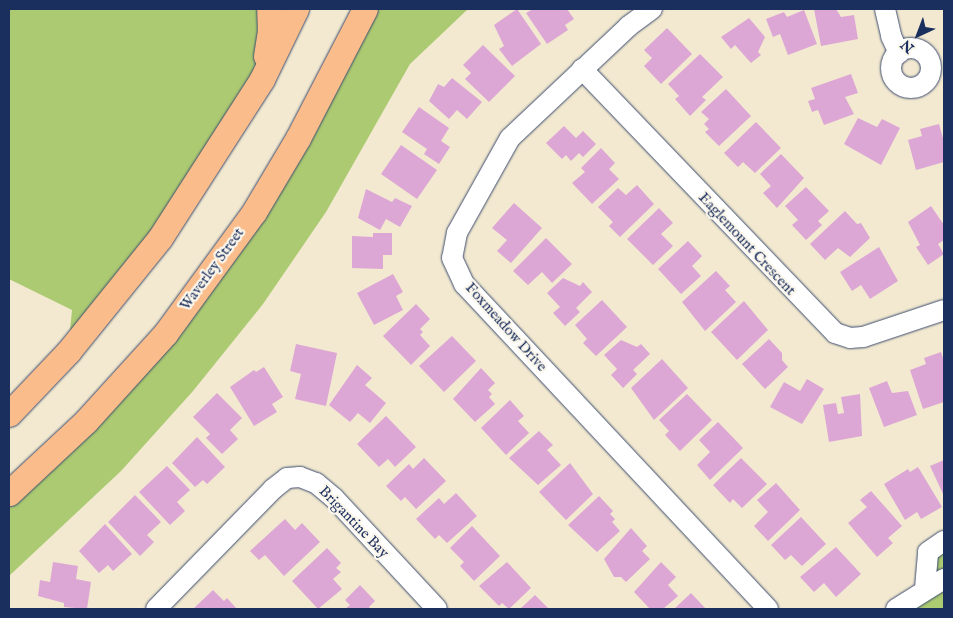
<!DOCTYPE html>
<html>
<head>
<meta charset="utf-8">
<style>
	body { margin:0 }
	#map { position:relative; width:953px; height:618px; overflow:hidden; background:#f2e9d0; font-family:"IM FELL English",serif }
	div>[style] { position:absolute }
	.green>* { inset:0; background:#acca71 }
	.building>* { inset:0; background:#dda7d5 }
	.roads { filter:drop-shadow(0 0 1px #3b4b6f) drop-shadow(0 0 1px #3b4b6f) }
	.minor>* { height:20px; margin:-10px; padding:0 10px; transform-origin:10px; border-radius:10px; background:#fff }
	.minor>.ring { margin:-10px; padding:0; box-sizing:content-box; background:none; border:20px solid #fff; border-radius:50% }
	.major>* { height:25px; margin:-12.5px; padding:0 12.5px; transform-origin:12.5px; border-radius:12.5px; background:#fabc8b }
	span { translate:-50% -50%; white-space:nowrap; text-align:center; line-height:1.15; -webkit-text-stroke:4.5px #fbf7ec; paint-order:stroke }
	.street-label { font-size:15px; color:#1b2f5e }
	.frame { position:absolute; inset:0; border:10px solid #1b2f5e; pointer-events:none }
	.north { position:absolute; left:893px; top:10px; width:50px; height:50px; -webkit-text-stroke:4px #fbf7ec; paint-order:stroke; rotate:223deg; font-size:14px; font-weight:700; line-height:20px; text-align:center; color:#1b2f5e }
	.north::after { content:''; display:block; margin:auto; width:18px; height:22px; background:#1b2f5e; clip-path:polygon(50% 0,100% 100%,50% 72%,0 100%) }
</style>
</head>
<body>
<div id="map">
	<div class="green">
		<i style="clip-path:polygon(9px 9px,269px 9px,262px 79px,68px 352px,72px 310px,9px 279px)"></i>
		<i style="clip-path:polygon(371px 9px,468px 9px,410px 64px,326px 212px,263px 304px,193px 391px,121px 471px,9px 576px,9px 493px,165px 334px)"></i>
		<i style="clip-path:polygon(944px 550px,944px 609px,918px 609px,910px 600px,925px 565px)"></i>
	</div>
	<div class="building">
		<i style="clip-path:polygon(517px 9px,541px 44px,512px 66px,499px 49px,504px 46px,494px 25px)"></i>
		<i style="clip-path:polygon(533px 9px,567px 9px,574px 19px,565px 25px,568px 30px,547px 44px,526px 13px)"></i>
		<i style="clip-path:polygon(814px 9px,836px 9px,841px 17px,854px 15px,858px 39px,821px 46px)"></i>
		<i style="clip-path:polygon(804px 10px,817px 44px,788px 55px,780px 34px,773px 37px,766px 19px,784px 12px,787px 17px)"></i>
		<i style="clip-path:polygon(749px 18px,765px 37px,758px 52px,761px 55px,751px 63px,735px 45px,731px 49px,721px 37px)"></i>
		<i style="clip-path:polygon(667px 28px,692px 54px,661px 84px,644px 66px,652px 58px,644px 50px)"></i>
		<i style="clip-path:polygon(483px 45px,515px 76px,489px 102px,465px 79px,471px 73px,463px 65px)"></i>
		<i style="clip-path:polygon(700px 54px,723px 77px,702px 97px,706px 100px,690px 116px,675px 99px,679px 96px,668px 84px)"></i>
		<i style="clip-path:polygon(851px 74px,858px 93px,845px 97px,854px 114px,824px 125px,818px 110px,812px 112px,808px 101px,815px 99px,811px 88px)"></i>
		<i style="clip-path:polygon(452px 78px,482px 102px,467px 119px,457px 110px,449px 119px,429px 101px,438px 84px,444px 87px)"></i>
		<i style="clip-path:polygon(726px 89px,751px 116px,719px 146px,705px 132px,709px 129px,704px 124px,709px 119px,701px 112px)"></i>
		<i style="clip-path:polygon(419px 107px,449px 128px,441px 141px,450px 147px,439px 164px,424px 154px,427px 149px,402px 132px)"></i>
		<i style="clip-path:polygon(858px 118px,877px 127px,882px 119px,900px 128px,881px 165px,844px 144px)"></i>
		<i style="clip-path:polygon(756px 122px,781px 148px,755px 173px,743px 162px,738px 167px,724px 153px)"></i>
		<i style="clip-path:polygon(939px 124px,944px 142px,944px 162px,916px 170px,908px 140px,922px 136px,920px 129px)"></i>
		<i style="clip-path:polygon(564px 126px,576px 138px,583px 131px,596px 144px,583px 157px,579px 153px,571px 161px,566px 155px,562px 159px,546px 143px)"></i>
		<i style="clip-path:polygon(401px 145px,437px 170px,417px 199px,381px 174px)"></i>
		<i style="clip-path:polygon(601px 148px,615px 163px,609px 169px,619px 179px,592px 204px,572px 183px,585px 172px,581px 168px)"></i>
		<i style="clip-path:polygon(781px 154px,804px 178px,777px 208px,763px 193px,771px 186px,760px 174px)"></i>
		<i style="clip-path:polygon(637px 185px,654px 204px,620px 237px,609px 226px,613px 222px,598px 207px,618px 188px,626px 195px)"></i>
		<i style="clip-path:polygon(806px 187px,829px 211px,818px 221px,822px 225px,806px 240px,792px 225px,798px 220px,785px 206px)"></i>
		<i style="clip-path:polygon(366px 189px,392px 202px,395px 198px,412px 206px,400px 227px,386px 219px,380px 230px,358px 218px)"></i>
		<i style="clip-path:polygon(514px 203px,542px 228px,511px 263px,497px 251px,507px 240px,492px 228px)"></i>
		<i style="clip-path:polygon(931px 206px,944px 225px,944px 240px,938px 244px,944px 254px,928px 265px,916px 247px,920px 245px,908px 222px)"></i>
		<i style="clip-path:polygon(659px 208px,673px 223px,661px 234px,673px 246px,653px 265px,627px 239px)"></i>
		<i style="clip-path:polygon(845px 211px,857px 224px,861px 223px,870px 238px,850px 257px,838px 248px,825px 260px,810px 244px)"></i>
		<i style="clip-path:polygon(373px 233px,392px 233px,392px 255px,383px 255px,383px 269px,352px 268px,352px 236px,373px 237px)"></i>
		<i style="clip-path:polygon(546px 238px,572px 264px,552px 283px,542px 272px,528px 285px,513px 271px)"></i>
		<i style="clip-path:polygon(688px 241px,702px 256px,692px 266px,701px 276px,681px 294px,658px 269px)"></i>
		<i style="clip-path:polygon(879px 247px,898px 281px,870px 299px,861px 285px,852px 291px,840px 272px)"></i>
		<i style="clip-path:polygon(716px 271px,730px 286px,725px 290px,736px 302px,705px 331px,682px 302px)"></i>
		<i style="clip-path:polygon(393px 274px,403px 292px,396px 296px,403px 310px,374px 325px,357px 293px)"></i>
		<i style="clip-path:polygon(563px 278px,580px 286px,583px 282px,592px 292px,576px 308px,580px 312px,565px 326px,553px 313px,560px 307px,547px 293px)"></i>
		<i style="clip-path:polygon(602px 300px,627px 327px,596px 356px,583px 343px,587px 339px,575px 325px)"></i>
		<i style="clip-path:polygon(744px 301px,768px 330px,737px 360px,711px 332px)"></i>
		<i style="clip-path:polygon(416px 304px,430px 319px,420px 329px,423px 332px,420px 335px,430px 346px,411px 365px,383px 336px)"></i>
		<i style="clip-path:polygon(452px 336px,476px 361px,444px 392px,419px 366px)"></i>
		<i style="clip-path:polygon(769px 339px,782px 353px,782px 360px,788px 367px,765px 389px,742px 364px)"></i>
		<i style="clip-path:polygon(621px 340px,637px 347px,641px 344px,650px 354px,633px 370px,637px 374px,623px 388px,611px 375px,617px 369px,604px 355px)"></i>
		<i style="clip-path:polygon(296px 344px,337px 353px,326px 406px,295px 399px,301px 374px,290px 371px)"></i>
		<i style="clip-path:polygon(941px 352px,944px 361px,944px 402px,923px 409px,910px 370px,926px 364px,924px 358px)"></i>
		<i style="clip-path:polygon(662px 359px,688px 388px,654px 420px,631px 388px)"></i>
		<i style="clip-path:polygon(357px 365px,372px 378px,365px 385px,386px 403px,370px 423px,358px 413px,350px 422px,329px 405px)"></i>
		<i style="clip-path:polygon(264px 367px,283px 397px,272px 404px,277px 412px,254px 426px,230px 387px,254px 370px,256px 372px)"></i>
		<i style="clip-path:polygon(481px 368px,495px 383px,488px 390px,492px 394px,489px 397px,495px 404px,475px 422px,453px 399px)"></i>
		<i style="clip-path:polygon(807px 379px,824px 389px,802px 424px,770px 407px,784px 382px,800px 391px)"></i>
		<i style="clip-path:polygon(887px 381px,892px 393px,908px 391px,917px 415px,884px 427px,869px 388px)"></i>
		<i style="clip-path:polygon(217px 393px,242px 418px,230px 430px,238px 439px,222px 454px,206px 438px,210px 434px,193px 417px)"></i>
		<i style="clip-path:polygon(687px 394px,712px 420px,680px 451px,665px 435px,669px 431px,659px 420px)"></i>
		<i style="clip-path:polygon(860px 394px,862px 436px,829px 442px,823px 405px,836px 403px,838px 414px,844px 413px,841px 397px)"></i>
		<i style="clip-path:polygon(510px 400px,524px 416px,518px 421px,529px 433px,506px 455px,481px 428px)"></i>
		<i style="clip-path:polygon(386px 416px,416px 447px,395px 467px,388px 459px,379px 467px,357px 444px)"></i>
		<i style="clip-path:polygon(718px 422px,743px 448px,710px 480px,697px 465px,710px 452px,699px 440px)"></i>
		<i style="clip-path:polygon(539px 431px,553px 445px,547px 450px,561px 465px,538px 485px,509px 458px)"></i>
		<i style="clip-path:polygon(197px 437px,225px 467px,207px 484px,203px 480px,195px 487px,172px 463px)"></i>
		<i style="clip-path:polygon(424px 458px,446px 481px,416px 509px,405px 497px,401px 501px,386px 486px,409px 464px,413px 469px)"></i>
		<i style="clip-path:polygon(741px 458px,767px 484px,742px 508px,733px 499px,730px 503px,713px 485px)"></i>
		<i style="clip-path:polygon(944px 460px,944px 496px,930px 466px)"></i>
		<i style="clip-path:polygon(570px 463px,593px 494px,566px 520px,539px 492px)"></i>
		<i style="clip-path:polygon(167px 466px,190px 490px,177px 502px,185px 511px,170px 525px,139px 492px)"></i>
		<i style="clip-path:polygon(918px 467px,942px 507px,921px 519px,917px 512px,905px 520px,884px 484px,908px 469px,910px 472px)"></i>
		<i style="clip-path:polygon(776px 483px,800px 510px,768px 541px,754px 526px,768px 512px,757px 500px)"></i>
		<i style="clip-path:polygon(871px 491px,902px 526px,888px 538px,893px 543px,877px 557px,848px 523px,867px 507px,860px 500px)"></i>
		<i style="clip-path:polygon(456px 493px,477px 516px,447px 543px,439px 535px,435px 539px,416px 519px,439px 498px,444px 504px)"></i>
		<i style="clip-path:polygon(135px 495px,161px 522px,147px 535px,154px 542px,140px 556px,108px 522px)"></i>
		<i style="clip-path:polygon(599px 496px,613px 511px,610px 514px,615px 519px,612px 522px,620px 531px,597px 552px,568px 525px)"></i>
		<i style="clip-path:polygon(801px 517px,826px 544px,802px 566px,791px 555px,785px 560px,771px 545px)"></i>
		<i style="clip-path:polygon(285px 519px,295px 530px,302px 523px,320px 542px,284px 576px,265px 555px,259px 560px,250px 551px)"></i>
		<i style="clip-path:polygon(105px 524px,132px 554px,113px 571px,108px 565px,99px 573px,79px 551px)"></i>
		<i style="clip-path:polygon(472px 526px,500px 556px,474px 581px,460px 566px,464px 562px,450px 548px)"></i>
		<i style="clip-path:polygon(631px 528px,647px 546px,642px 551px,650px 559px,626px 582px,621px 577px,614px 577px,604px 559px)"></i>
		<i style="clip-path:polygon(836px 547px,861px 574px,836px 597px,824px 583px,814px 592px,800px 577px)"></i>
		<i style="clip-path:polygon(327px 548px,341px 563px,336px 568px,341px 572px,333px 579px,342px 589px,318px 609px,292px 581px)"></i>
		<i style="clip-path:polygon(53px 562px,78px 566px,76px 579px,91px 582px,87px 609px,64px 607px,64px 603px,38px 596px,40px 580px,50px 582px)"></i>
		<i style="clip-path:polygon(507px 562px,531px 588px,509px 609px,502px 603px,499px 606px,479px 586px)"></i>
		<i style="clip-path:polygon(661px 562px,676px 577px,668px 585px,678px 596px,663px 609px,650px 609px,634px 592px)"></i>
		<i style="clip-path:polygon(360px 585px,375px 601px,369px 607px,371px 609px,345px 609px,350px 605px,345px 600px)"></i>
		<i style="clip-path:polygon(213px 590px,224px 601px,227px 598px,237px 609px,193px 609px)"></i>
		<i style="clip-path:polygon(691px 593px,706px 609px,674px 609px)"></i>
		<i style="clip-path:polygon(535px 595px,549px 609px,520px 609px)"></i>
	</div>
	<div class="roads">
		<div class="minor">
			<i style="left:652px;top:9px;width:29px;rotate:144deg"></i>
			<i style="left:629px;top:26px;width:163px;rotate:136.7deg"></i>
			<i style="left:510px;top:138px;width:109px;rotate:119.2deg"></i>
			<i style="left:457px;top:233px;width:25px;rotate:101deg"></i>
			<i style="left:452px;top:258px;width:29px;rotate:65deg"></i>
			<i style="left:464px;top:284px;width:445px;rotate:46.9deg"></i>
			<i style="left:885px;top:9px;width:28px;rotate:77deg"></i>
			<i style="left:891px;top:36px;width:19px;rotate:65deg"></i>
			<i class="ring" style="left:891px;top:48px;width:20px;height:20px"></i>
			<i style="left:582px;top:69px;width:366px;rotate:46.2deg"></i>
			<i style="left:835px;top:333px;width:16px;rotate:18deg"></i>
			<i style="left:850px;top:338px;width:13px;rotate:-4deg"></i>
			<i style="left:863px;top:337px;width:85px;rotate:-18.4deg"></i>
			<i style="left:925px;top:588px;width:36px;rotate:-85deg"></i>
			<i style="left:928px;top:552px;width:19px;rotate:-35deg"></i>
			<i style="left:156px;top:609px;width:168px;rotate:-45.7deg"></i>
			<i style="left:273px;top:489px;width:18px;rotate:-38deg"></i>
			<i style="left:287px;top:478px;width:13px;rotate:-4deg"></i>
			<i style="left:300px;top:477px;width:17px;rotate:21deg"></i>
			<i style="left:316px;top:483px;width:23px;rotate:40deg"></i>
			<i style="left:334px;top:498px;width:151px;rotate:47.1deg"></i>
			<i style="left:896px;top:609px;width:57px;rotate:-32deg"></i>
		</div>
		<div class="major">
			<i style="left:266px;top:56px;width:24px;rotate:-81deg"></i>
			<i style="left:270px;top:32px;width:23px;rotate:-92deg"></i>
			<i style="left:9px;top:414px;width:86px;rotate:-46.4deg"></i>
			<i style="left:68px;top:352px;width:146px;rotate:-51.1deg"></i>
			<i style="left:160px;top:238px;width:189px;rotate:-57.3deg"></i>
			<i style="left:262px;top:79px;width:78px;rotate:-64.1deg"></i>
			<i style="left:9px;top:493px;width:105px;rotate:-43.1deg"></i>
			<i style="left:86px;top:421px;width:118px;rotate:-47.8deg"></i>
			<i style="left:165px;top:334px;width:151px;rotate:-53.9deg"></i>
			<i style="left:254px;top:212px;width:86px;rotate:-59.3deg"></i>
			<i style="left:298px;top:138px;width:145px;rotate:-62.6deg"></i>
		</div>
	</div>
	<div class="street-label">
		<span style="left:747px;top:244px;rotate:47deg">Eaglemount Crescent</span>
		<span style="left:212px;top:269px;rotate:-54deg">Waverley Street</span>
		<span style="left:506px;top:327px;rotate:48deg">Foxmeadow Drive</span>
		<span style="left:354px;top:522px;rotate:46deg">Brigantine Bay</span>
	</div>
	<div class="frame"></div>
	<div class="north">N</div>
</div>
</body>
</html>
